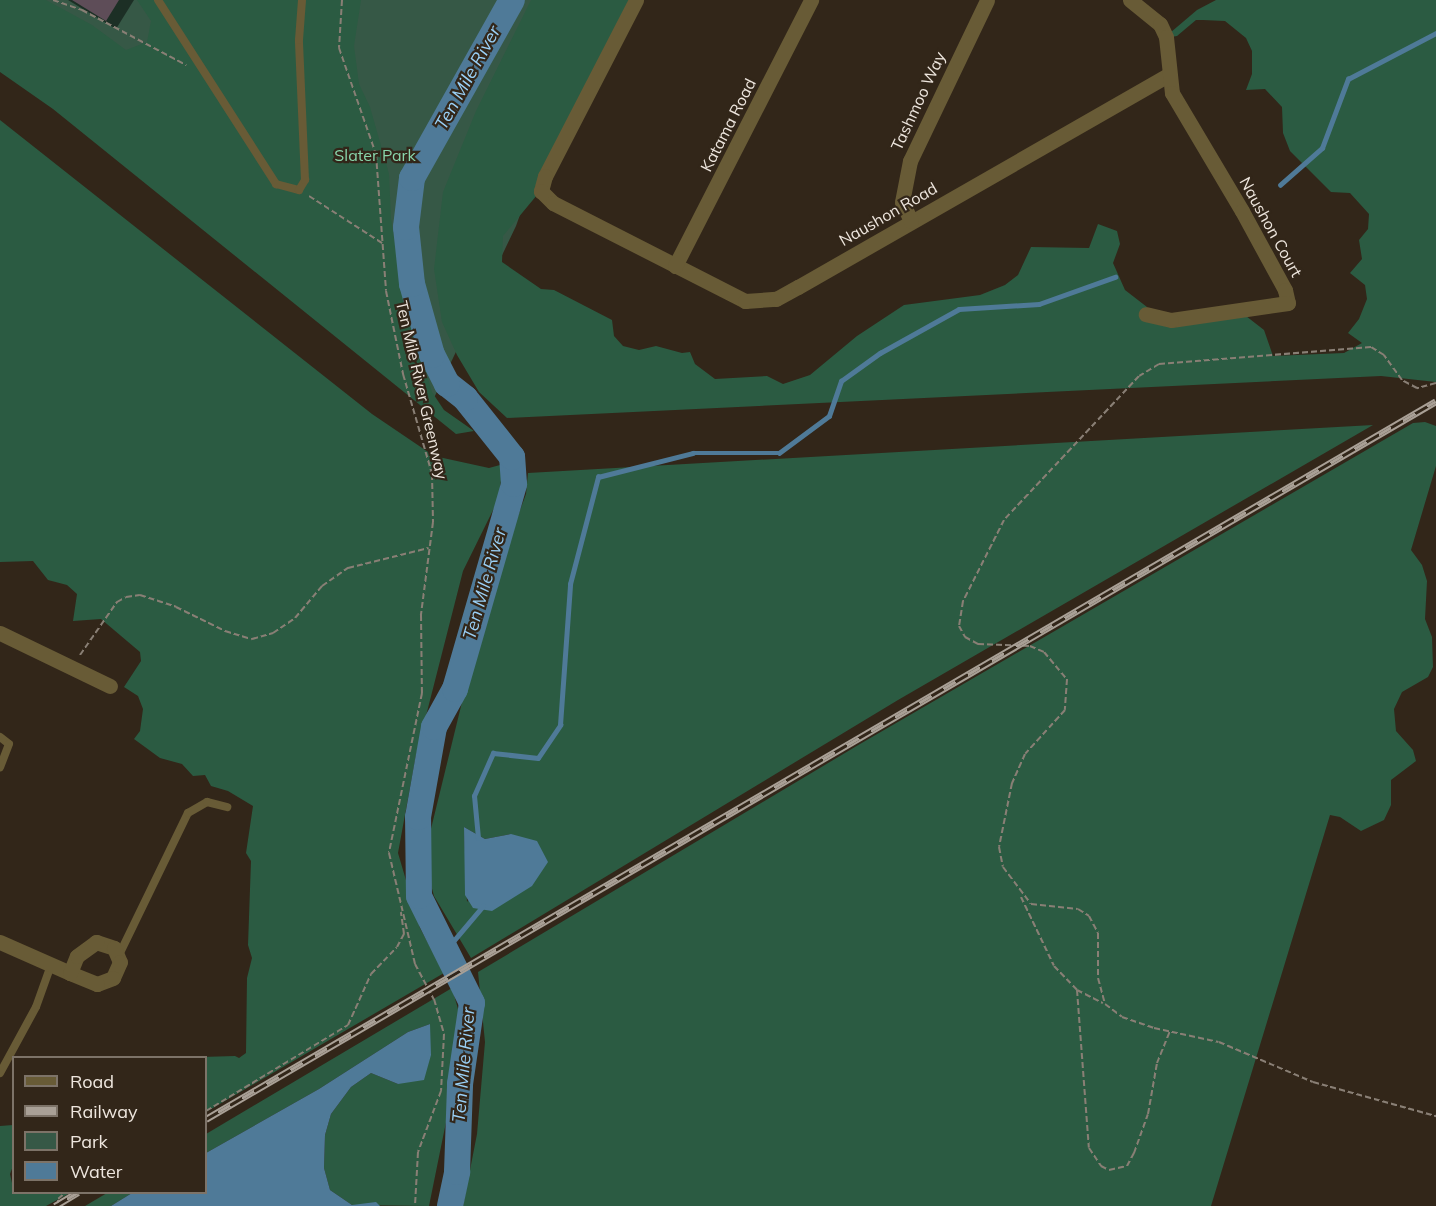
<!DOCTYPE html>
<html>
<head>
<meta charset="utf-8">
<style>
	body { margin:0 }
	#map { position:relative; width:1436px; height:1206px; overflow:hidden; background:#322619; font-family:Mulish,sans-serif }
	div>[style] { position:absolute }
	.green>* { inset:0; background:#365846 }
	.forest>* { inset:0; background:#2b5b42 }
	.water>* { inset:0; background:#4f7a98 }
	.shadow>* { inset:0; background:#0007 }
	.stream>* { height:4.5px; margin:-2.25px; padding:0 2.25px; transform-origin:2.25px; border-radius:2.25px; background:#4f7a98 }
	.river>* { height:26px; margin:-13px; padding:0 13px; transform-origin:13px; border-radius:13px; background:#4f7a98 }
	.building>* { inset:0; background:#5e4d58 }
	.path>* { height:2px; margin-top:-1px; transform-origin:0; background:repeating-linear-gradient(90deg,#897f75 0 6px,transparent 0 9px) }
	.service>* { height:8px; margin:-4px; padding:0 4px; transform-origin:4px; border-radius:4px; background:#685b36 }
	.minor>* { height:15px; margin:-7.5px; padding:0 7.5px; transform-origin:7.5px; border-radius:7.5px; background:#685b36 }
	.rail>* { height:7px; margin-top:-3.5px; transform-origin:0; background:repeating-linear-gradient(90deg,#322619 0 14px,#a9a096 0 28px); box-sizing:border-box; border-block:2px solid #a9a096 }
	span { translate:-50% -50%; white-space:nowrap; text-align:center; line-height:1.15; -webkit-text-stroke:4.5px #322619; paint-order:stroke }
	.street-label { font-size:16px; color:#eee6de }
	.park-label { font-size:16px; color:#89d6ac }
	.water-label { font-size:18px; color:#9ad0f6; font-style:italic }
	.legend { position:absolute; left:12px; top:1056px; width:195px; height:138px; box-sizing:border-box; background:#322619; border:2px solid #7d7368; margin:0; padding:8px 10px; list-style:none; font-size:18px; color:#eee6de }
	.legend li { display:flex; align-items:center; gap:12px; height:30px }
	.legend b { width:30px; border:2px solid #7d7368 }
</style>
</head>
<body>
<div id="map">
	<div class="green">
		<i style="clip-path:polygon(0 0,627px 0,545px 145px,516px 226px,433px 400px)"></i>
	</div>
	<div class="forest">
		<i style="clip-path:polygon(0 0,46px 0,92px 25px,126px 50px,147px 42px,151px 21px,137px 0,361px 0,354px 46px,359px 84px,370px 107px,389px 174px,391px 219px,404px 301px,432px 392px,444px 410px,474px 431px,456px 434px,53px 109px,0 72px)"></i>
		<i style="clip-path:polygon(531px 0,636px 0,537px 195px,503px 236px,502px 262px,541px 289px,554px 290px,612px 320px,614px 336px,623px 346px,639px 350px,656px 346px,682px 353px,690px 352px,695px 364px,715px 379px,767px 376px,783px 384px,810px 375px,857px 336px,904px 305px,980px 295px,1005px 285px,1018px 275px,1031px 247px,1089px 248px,1098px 224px,1117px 231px,1120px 244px,1113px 263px,1125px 290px,1147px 307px,1154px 321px,1246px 316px,1264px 330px,1273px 356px,1344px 353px,1362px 343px,1348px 333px,1359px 319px,1367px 299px,1365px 285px,1350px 273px,1362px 259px,1359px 240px,1368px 229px,1369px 214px,1350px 193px,1331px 192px,1290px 151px,1283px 133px,1282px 107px,1265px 89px,1246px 90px,1252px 74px,1252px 51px,1246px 38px,1225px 21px,1203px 20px,1196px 20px,1177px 36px,1164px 38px,1197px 10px,1216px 0,1436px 0,1436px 382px,1381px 376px,507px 418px,479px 392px,457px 355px,442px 322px,434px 269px,443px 192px,476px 111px)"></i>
		<i style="clip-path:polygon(0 120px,372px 414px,434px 456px,489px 468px,500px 465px,502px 471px,499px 498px,463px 571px,416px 755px,398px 853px,420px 928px,444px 973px,206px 1112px,206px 1058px,201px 1057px,235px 1056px,239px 1058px,246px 1053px,247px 978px,252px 958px,248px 945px,251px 861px,246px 853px,253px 806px,228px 791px,211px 786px,205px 775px,193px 776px,182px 764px,160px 758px,134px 739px,140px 731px,143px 709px,138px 696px,124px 687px,141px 661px,140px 652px,101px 619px,73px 621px,77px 594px,67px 585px,48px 580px,33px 561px,0 562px)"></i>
		<i style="clip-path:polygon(1425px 422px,1436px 426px,1436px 466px,1411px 550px,1422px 565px,1427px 581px,1425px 619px,1432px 637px,1433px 667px,1428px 677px,1402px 692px,1394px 709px,1396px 731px,1413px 750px,1416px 761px,1391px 780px,1391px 805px,1384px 820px,1361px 831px,1340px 817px,1330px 815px,1211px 1206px,463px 1206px,477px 1134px,485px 1042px,478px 972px,860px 744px,1413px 423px)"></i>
		<i style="clip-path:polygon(evenodd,1373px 425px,898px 700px,471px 958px,434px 896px,427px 870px,428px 841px,487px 600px,526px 494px,528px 473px,1373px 425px,464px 827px,485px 839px,511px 834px,467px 902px,464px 827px)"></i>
		<i style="clip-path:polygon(452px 988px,458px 1009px,458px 1063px,429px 1206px,352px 1205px,330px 1190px,324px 1168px,325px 1135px,331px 1114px,351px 1087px,371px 1073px,398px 1084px,430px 1024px,408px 1032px,319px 1089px,206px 1153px,206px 1134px)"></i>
		<i style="clip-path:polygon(13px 1125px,13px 1166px,10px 1174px,14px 1192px,70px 1193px,46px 1206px,0 1206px,0 1126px)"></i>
		<i style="clip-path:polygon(107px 1193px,132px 1193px,111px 1206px,85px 1206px)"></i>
	</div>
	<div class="water">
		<i style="clip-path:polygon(464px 827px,485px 839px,511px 834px,537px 841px,548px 862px,532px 886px,492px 911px,473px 908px,465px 895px)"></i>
		<i style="clip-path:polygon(430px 1024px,431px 1055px,424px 1080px,398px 1084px,371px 1073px,351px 1087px,331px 1114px,325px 1135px,324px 1168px,330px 1190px,352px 1205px,376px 1202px,380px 1206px,111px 1206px,132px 1193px,206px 1192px,206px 1153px,319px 1089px,408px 1032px)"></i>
	</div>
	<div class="shadow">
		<i style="clip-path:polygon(68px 0,134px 0,116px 29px)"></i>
	</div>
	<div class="stream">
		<i style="left:1280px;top:185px;width:56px;rotate:-41.4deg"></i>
		<i style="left:1322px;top:148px;width:74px;rotate:-69.4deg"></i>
		<i style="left:1348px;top:79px;width:99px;rotate:-27.6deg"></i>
		<i style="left:478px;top:838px;width:42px;rotate:-95.4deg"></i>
		<i style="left:474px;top:796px;width:47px;rotate:-66.2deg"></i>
		<i style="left:493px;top:753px;width:45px;rotate:6.3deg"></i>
		<i style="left:538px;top:758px;width:40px;rotate:-56deg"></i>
		<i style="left:560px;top:725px;width:141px;rotate:-85.9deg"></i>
		<i style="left:570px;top:584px;width:111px;rotate:-75.3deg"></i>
		<i style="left:598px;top:477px;width:98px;rotate:-14.2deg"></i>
		<i style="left:693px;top:453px;width:86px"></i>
		<i style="left:779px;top:453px;width:62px;rotate:-36.5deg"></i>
		<i style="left:829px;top:416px;width:37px;rotate:-71deg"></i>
		<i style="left:841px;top:381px;width:48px;rotate:-35.7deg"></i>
		<i style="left:880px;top:353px;width:90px;rotate:-29.1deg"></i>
		<i style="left:959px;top:309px;width:80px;rotate:-3.6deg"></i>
		<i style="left:1039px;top:304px;width:81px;rotate:-19.6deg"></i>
		<i style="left:445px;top:951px;width:59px;rotate:-49.8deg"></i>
	</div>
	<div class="river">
		<i style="left:450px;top:1206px;width:35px;rotate:-78deg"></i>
		<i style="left:457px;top:1172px;width:88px;rotate:-88deg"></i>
		<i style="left:460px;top:1084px;width:82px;rotate:-81.6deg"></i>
		<i style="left:472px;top:1003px;width:119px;rotate:-116.4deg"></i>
		<i style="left:419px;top:896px;width:79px;rotate:-90.7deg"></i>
		<i style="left:418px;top:817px;width:91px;rotate:-79.9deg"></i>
		<i style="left:434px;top:727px;width:43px;rotate:-61.1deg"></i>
		<i style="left:455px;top:689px;width:213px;rotate:-73.9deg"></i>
		<i style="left:514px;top:484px;width:27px;rotate:-94deg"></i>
		<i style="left:512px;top:457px;width:75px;rotate:-128.5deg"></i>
		<i style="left:465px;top:398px;width:23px;rotate:-142deg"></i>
		<i style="left:447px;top:384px;width:33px;rotate:-117deg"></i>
		<i style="left:432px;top:355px;width:74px;rotate:-105.7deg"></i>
		<i style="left:412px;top:284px;width:57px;rotate:-96deg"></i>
		<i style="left:406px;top:227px;width:49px;rotate:-83deg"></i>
		<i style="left:412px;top:178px;width:204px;rotate:-60.7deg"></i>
	</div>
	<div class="building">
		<i style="clip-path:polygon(72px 0,119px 0,106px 21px)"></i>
	</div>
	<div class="path">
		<i style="left:53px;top:0;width:31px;rotate:19deg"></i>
		<i style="left:82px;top:10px;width:118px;rotate:27.9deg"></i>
		<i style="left:342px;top:0;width:48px;rotate:93.6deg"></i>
		<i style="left:339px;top:48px;width:112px;rotate:70.8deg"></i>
		<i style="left:376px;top:154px;width:137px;rotate:85.8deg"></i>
		<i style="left:386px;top:291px;width:85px;rotate:78.4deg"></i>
		<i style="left:403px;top:374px;width:104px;rotate:73.8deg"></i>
		<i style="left:432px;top:474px;width:48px;rotate:88.8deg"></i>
		<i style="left:433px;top:522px;width:94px;rotate:97.4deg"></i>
		<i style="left:421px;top:615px;width:78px;rotate:89.3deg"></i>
		<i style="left:422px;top:693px;width:163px;rotate:101.7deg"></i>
		<i style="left:389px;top:853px;width:114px;rotate:76.8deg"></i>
		<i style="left:415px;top:964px;width:40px;rotate:62deg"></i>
		<i style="left:434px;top:999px;width:36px;rotate:74deg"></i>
		<i style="left:444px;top:1034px;width:57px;rotate:93deg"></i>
		<i style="left:441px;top:1091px;width:65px;rotate:110.7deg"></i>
		<i style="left:418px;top:1152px;width:54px;rotate:93.2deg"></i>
		<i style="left:309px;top:196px;width:87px;rotate:32.8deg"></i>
		<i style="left:1436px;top:383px;width:20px;rotate:165deg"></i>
		<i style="left:1417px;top:388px;width:17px;rotate:-152deg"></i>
		<i style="left:1402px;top:380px;width:31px;rotate:-126deg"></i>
		<i style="left:1384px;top:355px;width:15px;rotate:-148deg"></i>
		<i style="left:1371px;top:347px;width:213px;rotate:175.4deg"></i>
		<i style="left:1159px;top:364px;width:23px;rotate:149deg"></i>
		<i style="left:1139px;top:376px;width:197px;rotate:133.2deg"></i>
		<i style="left:1004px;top:520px;width:91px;rotate:116.8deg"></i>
		<i style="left:963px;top:601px;width:25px;rotate:99deg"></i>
		<i style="left:959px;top:626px;width:13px;rotate:61deg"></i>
		<i style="left:965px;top:637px;width:15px;rotate:28deg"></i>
		<i style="left:978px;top:644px;width:52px;rotate:2.2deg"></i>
		<i style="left:1030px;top:646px;width:15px;rotate:23deg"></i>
		<i style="left:1044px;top:652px;width:35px;rotate:50deg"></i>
		<i style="left:1067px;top:679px;width:31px;rotate:94deg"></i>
		<i style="left:1065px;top:710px;width:59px;rotate:132.3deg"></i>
		<i style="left:1025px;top:754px;width:32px;rotate:114deg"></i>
		<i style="left:1012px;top:783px;width:65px;rotate:101.5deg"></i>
		<i style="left:999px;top:847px;width:20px;rotate:79deg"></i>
		<i style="left:1003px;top:867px;width:46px;rotate:52.9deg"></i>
		<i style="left:1031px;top:904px;width:47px;rotate:6.1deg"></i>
		<i style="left:1078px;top:909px;width:13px;rotate:32deg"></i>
		<i style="left:1089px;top:916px;width:19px;rotate:62deg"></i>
		<i style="left:1098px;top:933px;width:45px;rotate:90deg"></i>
		<i style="left:1098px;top:978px;width:27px;rotate:75deg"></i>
		<i style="left:1105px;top:1004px;width:21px;rotate:37deg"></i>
		<i style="left:1122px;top:1017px;width:34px;rotate:19deg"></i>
		<i style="left:1154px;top:1028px;width:66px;rotate:12.2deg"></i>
		<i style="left:1219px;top:1042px;width:102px;rotate:23.1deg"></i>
		<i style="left:1313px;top:1082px;width:128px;rotate:15.5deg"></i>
		<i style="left:80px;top:655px;width:65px;rotate:-55.1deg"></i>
		<i style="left:117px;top:602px;width:10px;rotate:-29deg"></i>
		<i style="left:126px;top:597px;width:14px;rotate:-8deg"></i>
		<i style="left:140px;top:595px;width:38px;rotate:18deg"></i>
		<i style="left:176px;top:607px;width:55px;rotate:26.1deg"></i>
		<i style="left:225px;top:631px;width:28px;rotate:17deg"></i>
		<i style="left:252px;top:639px;width:22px;rotate:-16deg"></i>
		<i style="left:273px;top:633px;width:27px;rotate:-34deg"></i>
		<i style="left:295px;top:618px;width:42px;rotate:-49.8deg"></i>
		<i style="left:322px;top:586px;width:32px;rotate:-35deg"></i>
		<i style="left:348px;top:568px;width:83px;rotate:-13.9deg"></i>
		<i style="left:1021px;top:897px;width:76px;rotate:64.4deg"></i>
		<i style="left:1054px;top:966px;width:33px;rotate:46deg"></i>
		<i style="left:1077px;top:990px;width:29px;rotate:27deg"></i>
		<i style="left:1077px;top:990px;width:158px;rotate:85.7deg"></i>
		<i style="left:1089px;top:1148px;width:22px;rotate:56deg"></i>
		<i style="left:1101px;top:1166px;width:9px;rotate:27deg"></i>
		<i style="left:1109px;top:1170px;width:18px;rotate:-13deg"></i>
		<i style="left:1127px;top:1166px;width:15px;rotate:-62deg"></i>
		<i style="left:1134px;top:1153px;width:41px;rotate:-70.3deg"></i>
		<i style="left:1148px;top:1114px;width:52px;rotate:-80deg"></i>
		<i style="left:1157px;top:1063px;width:35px;rotate:-68deg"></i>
		<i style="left:206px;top:1111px;width:166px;rotate:-31.2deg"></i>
		<i style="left:348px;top:1025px;width:56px;rotate:-65.7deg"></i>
		<i style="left:371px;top:974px;width:37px;rotate:-46deg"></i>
		<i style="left:397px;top:947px;width:15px;rotate:-62deg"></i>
		<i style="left:404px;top:934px;width:22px;rotate:-98deg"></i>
		<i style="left:58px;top:1206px;width:7px;rotate:-90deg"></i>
		<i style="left:58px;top:1199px;width:11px;rotate:-41deg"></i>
	</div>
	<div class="service">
		<i style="left:158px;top:0;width:219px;rotate:57.3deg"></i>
		<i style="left:276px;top:184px;width:24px;rotate:15deg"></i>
		<i style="left:299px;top:190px;width:12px;rotate:-59deg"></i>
		<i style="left:305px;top:180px;width:140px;rotate:-92.5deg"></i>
		<i style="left:299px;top:40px;width:40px;rotate:-85.7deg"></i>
		<i style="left:0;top:737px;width:11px;rotate:38deg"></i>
		<i style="left:9px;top:744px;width:25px;rotate:111deg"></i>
		<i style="left:119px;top:955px;width:158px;rotate:-64.1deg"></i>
		<i style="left:188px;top:813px;width:22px;rotate:-30deg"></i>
		<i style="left:207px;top:802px;width:21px;rotate:14deg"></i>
		<i style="left:0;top:1073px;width:75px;rotate:-61.4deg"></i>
		<i style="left:36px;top:1007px;width:45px;rotate:-70.3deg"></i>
	</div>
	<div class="minor">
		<i style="left:636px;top:0;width:198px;rotate:117.3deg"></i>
		<i style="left:545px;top:176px;width:16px;rotate:105deg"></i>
		<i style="left:541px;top:191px;width:17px;rotate:45deg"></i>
		<i style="left:553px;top:203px;width:216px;rotate:27deg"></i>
		<i style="left:745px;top:301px;width:31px;rotate:-4deg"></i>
		<i style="left:776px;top:299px;width:25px;rotate:-29deg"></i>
		<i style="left:798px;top:287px;width:425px;rotate:-29.8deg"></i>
		<i style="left:1130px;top:0;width:38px;rotate:39deg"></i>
		<i style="left:1160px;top:24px;width:14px;rotate:65deg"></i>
		<i style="left:1166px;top:37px;width:56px;rotate:83.9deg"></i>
		<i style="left:1172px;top:93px;width:137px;rotate:59.3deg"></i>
		<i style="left:1242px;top:211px;width:90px;rotate:61.4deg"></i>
		<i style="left:1285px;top:290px;width:13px;rotate:77deg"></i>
		<i style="left:1288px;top:303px;width:118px;rotate:171.7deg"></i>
		<i style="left:1171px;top:320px;width:26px;rotate:-167deg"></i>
		<i style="left:911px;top:221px;width:21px;rotate:-115deg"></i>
		<i style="left:902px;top:202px;width:42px;rotate:-79deg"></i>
		<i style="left:910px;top:161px;width:178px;rotate:-64.4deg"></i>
		<i style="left:675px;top:266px;width:299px;rotate:-62.9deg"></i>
		<i style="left:0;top:633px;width:122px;rotate:25.7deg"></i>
		<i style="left:0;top:942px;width:77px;rotate:23.9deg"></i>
		<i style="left:96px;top:942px;width:19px;rotate:18deg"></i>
		<i style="left:114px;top:948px;width:15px;rotate:67deg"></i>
		<i style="left:120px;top:962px;width:17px;rotate:114deg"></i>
		<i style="left:113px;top:978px;width:17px;rotate:159deg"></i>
		<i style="left:97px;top:984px;width:29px;rotate:-158deg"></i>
		<i style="left:70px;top:973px;width:18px;rotate:-68deg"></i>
		<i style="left:77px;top:956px;width:24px;rotate:-36deg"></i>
	</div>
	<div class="rail">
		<i style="left:206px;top:1119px;width:1424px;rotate:-30.27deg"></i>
		<i style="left:55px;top:1206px;width:27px;rotate:-31deg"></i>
	</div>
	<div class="street-label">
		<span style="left:918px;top:101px;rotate:-65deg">Tashmoo Way</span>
		<span style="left:728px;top:125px;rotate:-63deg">Katama Road</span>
		<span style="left:888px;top:214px;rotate:-30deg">Naushon Road</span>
		<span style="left:1271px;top:227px;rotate:61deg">Naushon Court</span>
		<span style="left:422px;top:390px;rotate:77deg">Ten Mile River Greenway</span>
	</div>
	<div class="park-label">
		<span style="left:375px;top:155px">Slater Park</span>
	</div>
	<div class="water-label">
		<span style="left:468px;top:78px;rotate:-61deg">Ten Mile River</span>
		<span style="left:485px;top:584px;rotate:-74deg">Ten Mile River</span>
		<span style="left:464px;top:1065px;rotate:-85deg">Ten Mile River</span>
	</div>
	<ul class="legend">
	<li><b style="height:8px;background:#685b36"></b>Road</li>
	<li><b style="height:8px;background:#a9a096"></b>Railway</li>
	<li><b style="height:16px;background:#365846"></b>Park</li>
	<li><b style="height:16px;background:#4f7a98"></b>Water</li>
	</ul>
</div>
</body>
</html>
